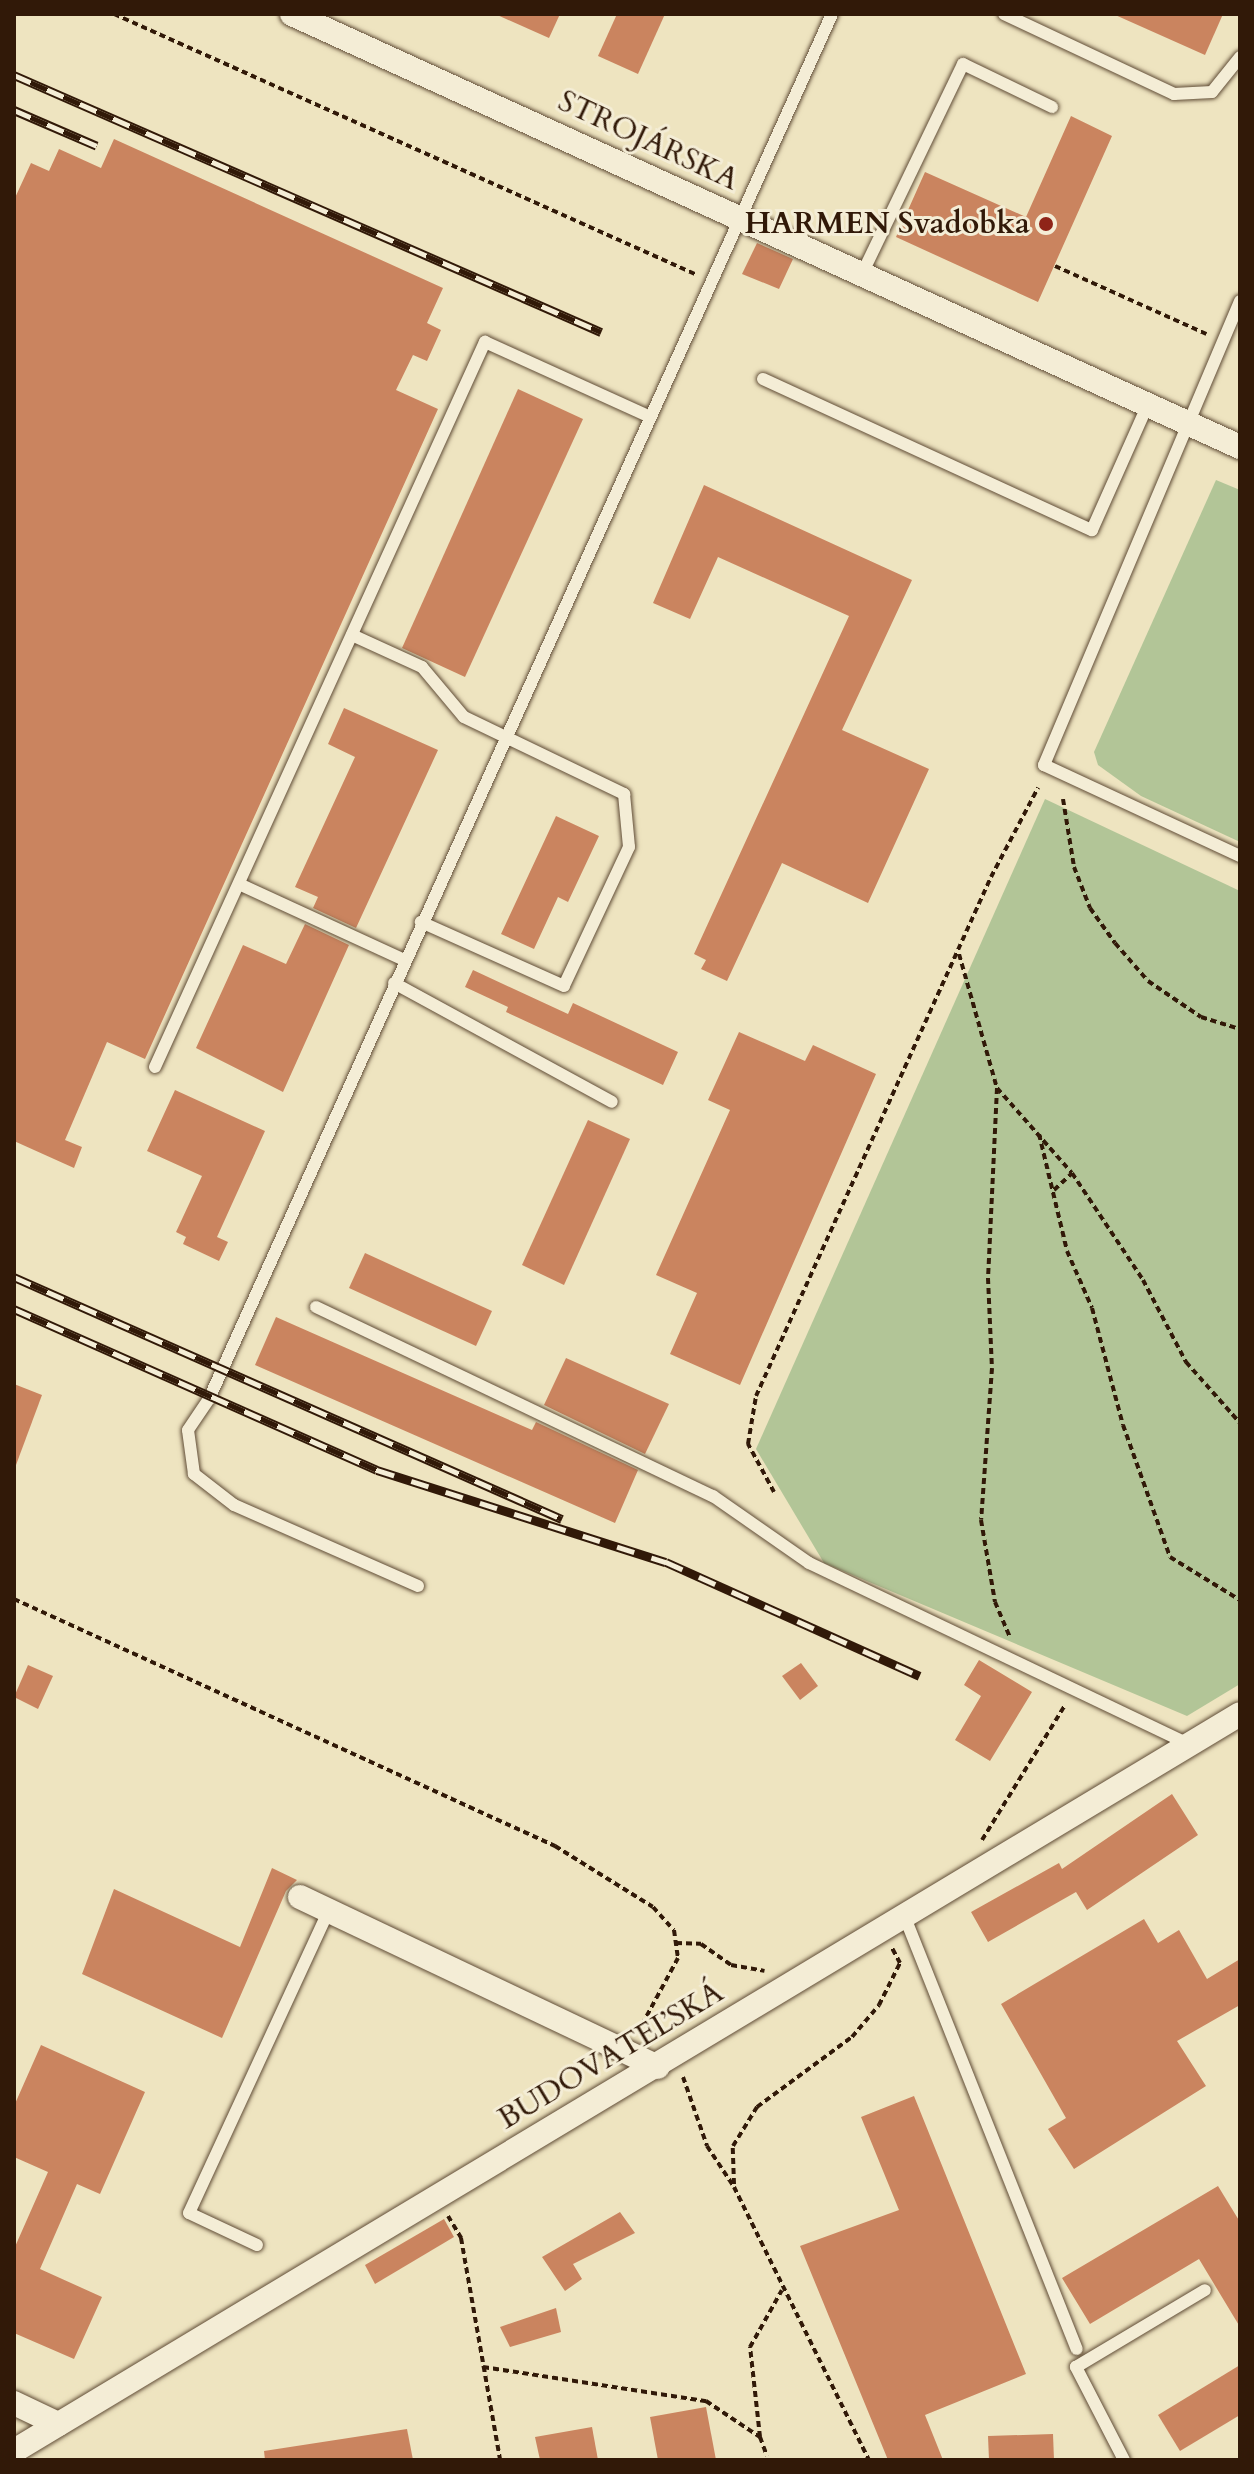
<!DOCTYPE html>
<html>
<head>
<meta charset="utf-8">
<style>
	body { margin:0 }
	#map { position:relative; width:1254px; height:2474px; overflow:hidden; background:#eee4c0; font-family:Cardo,serif }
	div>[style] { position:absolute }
	.green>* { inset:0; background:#b2c597 }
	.building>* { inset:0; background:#ca845f }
	.path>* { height:4px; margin-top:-2px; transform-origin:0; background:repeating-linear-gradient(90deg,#311908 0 6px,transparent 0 10px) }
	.roads { filter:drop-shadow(0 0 2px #604c36) drop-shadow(0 0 2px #604c36) }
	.lane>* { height:12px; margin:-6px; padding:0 6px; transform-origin:6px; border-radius:6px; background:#f4edd6 }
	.street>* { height:24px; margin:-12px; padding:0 12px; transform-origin:12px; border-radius:12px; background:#f4edd6 }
	.rail>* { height:9px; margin-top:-4.5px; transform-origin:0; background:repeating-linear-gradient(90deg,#f4edd6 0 18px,#311908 0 36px); box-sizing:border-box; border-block:2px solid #311908 }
	.dots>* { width:22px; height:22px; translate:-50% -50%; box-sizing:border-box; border:4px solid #f4edd6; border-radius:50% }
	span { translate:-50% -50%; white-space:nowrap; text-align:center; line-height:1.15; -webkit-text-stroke:6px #f4edd6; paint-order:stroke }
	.street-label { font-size:30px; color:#311908 }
	.poi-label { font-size:30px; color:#311908; font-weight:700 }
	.right { translate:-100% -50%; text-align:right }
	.frame { position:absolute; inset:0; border:16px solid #311908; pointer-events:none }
</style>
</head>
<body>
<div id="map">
	<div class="green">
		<i style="clip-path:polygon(1216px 480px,1240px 490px,1240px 842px,1141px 796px,1098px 765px,1094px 752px)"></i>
		<i style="clip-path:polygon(1045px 799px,1240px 891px,1240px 1684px,1187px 1716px,824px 1563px,756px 1449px)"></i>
	</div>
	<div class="building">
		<i style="clip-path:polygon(495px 14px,560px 14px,549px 38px)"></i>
		<i style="clip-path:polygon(617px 14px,665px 14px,638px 74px,598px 56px)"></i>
		<i style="clip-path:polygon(1113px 14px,1223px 14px,1205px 55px)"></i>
		<i style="clip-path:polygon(1071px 116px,1112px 136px,1038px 302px,896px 237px,925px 172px,1026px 217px)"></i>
		<i style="clip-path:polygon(114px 139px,443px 288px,427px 323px,441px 330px,427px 361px,413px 355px,396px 390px,438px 409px,145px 1059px,107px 1042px,65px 1140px,82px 1147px,74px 1168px,14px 1141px,14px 200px,31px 163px,49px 171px,59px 149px,101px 168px)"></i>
		<i style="clip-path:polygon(757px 243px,793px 259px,779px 289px,742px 274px)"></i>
		<i style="clip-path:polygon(518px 389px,583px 419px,465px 677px,402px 648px)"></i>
		<i style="clip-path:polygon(704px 485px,912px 580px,842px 730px,929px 769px,868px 903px,782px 863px,727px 981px,701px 969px,706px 960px,694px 954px,849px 616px,718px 557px,690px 619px,653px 603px)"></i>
		<i style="clip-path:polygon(344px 708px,438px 750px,356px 928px,313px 908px,318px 897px,295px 887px,355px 757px,328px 744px)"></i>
		<i style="clip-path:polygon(556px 816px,599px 836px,568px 902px,558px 897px,534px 949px,501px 934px)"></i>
		<i style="clip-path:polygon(305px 924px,349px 945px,283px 1092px,196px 1048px,243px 945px,286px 964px)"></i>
		<i style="clip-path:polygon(473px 970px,568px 1014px,573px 1003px,678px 1052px,663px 1085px,506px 1012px,508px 1007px,465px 987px)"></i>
		<i style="clip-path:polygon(739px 1032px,805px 1061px,813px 1045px,876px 1074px,740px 1385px,670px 1354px,697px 1293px,656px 1275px,730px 1110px,708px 1100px)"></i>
		<i style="clip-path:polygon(175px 1090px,265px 1131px,217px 1237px,228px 1242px,219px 1261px,183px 1244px,186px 1237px,176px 1232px,202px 1176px,147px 1151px)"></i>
		<i style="clip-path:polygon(588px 1120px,630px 1139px,564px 1285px,522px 1265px)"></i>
		<i style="clip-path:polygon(365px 1253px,492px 1311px,476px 1346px,349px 1288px)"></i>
		<i style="clip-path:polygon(276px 1317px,532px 1430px,536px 1422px,638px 1470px,615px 1523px,255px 1365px)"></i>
		<i style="clip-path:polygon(566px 1358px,669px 1404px,645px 1454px,544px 1405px)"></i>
		<i style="clip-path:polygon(14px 1384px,42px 1395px,16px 1465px,14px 1465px)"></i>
		<i style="clip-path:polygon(979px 1660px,1032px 1692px,990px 1761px,955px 1740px,981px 1696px,964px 1685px)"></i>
		<i style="clip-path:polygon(801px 1663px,818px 1686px,800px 1700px,782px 1676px)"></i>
		<i style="clip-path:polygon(28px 1665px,53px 1676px,38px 1709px,14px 1697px)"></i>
		<i style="clip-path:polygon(1172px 1794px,1198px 1835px,1087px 1910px,1076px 1892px,988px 1942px,971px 1912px,1059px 1863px,1062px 1869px)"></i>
		<i style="clip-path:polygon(272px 1868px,297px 1880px,286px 1891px,222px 2038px,82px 1974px,114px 1889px,240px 1947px)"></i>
		<i style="clip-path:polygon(1144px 1919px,1158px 1943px,1179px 1930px,1207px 1979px,1240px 1959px,1240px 2005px,1177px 2041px,1206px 2086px,1074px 2169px,1048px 2129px,1066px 2118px,1001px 2004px)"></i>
		<i style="clip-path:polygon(41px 2045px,145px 2092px,100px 2194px,77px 2184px,40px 2269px,102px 2297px,74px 2359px,14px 2333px,14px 2249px,48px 2172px,14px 2157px,14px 2106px)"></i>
		<i style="clip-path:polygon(914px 2096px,1026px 2374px,925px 2415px,943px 2460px,888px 2460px,800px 2246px,899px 2210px,861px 2117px)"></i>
		<i style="clip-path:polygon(1218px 2186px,1240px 2222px,1240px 2327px,1199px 2259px,1090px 2324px,1062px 2278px)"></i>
		<i style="clip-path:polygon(620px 2212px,635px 2233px,573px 2264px,582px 2279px,565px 2291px,542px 2257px)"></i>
		<i style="clip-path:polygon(444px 2219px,454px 2237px,375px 2284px,365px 2265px)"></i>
		<i style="clip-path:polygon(556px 2308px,561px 2332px,510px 2347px,500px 2327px)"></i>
		<i style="clip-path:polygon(1240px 2365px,1240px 2415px,1180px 2451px,1158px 2415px)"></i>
		<i style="clip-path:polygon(706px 2407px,716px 2460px,658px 2460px,650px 2417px)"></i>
		<i style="clip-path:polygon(592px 2427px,598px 2460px,540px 2460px,535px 2437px)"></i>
		<i style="clip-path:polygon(407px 2429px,413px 2460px,265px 2460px,264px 2451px)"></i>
		<i style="clip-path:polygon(1053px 2434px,1054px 2460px,989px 2460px,988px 2436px)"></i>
	</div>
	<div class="path">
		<i style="left:114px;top:14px;width:637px;rotate:24.11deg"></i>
		<i style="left:1055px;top:266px;width:166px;rotate:24.2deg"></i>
		<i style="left:1063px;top:799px;width:69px;rotate:80.8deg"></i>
		<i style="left:1074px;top:867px;width:44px;rotate:68.7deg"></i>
		<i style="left:1090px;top:908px;width:43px;rotate:54.5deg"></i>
		<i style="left:1115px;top:943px;width:50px;rotate:49deg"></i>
		<i style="left:1148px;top:981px;width:64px;rotate:34.2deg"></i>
		<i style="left:1201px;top:1017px;width:41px;rotate:17.1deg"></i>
		<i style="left:959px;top:954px;width:139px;rotate:74.2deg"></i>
		<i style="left:997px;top:1088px;width:190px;rotate:92.7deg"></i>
		<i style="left:988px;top:1278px;width:90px;rotate:87.5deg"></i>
		<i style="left:992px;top:1368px;width:152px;rotate:94.1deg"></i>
		<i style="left:981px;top:1520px;width:83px;rotate:80.3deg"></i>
		<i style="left:995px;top:1602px;width:38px;rotate:67deg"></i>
		<i style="left:997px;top:1088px;width:113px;rotate:48.6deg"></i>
		<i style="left:1072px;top:1173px;width:128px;rotate:56.4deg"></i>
		<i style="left:1143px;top:1280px;width:93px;rotate:62.3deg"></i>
		<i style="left:1186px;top:1362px;width:81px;rotate:48.5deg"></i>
		<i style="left:1039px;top:1134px;width:120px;rotate:76.5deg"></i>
		<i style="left:1067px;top:1251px;width:62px;rotate:66.3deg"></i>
		<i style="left:1092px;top:1308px;width:121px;rotate:75.2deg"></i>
		<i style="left:1123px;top:1425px;width:140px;rotate:70.4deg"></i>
		<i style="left:1170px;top:1557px;width:82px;rotate:31.6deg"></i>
		<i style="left:1054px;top:1190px;width:25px;rotate:-43deg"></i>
		<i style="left:774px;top:1492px;width:55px;rotate:-118.4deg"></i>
		<i style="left:748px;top:1444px;width:49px;rotate:-80.5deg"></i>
		<i style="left:756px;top:1396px;width:570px;rotate:-65.64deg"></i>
		<i style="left:991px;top:877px;width:101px;rotate:-62.2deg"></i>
		<i style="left:14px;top:1599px;width:595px;rotate:24.54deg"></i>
		<i style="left:555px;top:1846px;width:115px;rotate:31.9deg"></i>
		<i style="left:653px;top:1907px;width:31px;rotate:48deg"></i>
		<i style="left:674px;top:1930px;width:28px;rotate:82deg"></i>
		<i style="left:678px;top:1958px;width:84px;rotate:118.4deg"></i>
		<i style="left:982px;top:1840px;width:158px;rotate:-58.4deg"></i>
		<i style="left:676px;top:1943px;width:25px;rotate:2deg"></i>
		<i style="left:701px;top:1944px;width:37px;rotate:35deg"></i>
		<i style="left:731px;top:1965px;width:34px;rotate:10deg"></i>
		<i style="left:683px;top:2077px;width:73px;rotate:70.8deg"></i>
		<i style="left:707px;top:2146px;width:49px;rotate:56.6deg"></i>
		<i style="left:734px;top:2187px;width:305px;rotate:63.7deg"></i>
		<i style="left:734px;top:2184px;width:38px;rotate:-92deg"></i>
		<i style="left:733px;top:2146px;width:46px;rotate:-58.4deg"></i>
		<i style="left:757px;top:2107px;width:118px;rotate:-36.4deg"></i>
		<i style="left:852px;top:2037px;width:42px;rotate:-49.8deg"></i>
		<i style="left:879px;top:2005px;width:47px;rotate:-63.4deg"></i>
		<i style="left:900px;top:1963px;width:17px;rotate:-118deg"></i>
		<i style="left:448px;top:2216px;width:26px;rotate:59deg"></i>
		<i style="left:461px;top:2238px;width:225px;rotate:80deg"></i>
		<i style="left:483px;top:2367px;width:226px;rotate:8.7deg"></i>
		<i style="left:706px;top:2401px;width:65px;rotate:33.7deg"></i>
		<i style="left:760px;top:2437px;width:20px;rotate:70deg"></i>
		<i style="left:760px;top:2437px;width:91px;rotate:-96.3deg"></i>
		<i style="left:750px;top:2347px;width:65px;rotate:-60.7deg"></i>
	</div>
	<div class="roads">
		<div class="lane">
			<i style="left:1004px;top:14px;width:188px;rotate:25.2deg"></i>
			<i style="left:1174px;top:94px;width:38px;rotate:-3deg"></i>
			<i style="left:1212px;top:92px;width:45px;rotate:-51.3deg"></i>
			<i style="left:862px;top:274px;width:233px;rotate:-64.3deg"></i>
			<i style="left:963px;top:64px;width:99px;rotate:25.8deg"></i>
			<i style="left:1240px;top:301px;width:504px;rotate:112.9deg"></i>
			<i style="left:1044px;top:765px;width:216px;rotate:24.9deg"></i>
			<i style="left:763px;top:379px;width:362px;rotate:24.7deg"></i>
			<i style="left:1092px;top:530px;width:138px;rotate:-66deg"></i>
			<i style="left:352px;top:635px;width:77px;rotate:24.6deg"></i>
			<i style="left:422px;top:667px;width:65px;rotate:50deg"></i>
			<i style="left:464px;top:717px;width:178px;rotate:25.7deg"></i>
			<i style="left:624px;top:794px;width:53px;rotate:84.6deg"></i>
			<i style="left:629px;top:847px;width:153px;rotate:115.1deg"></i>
			<i style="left:564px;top:986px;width:157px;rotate:-155.9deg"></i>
			<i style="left:239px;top:884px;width:182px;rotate:24.7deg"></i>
			<i style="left:394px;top:983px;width:248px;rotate:28.6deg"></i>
			<i style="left:155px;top:1067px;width:797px;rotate:-65.53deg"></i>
			<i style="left:485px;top:342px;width:181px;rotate:24.4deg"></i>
			<i style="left:316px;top:1307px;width:440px;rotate:25.5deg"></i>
			<i style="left:713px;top:1496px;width:117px;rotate:34.9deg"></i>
			<i style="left:809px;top:1563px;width:421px;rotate:25.5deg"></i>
			<i style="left:418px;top:1586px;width:201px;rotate:-156.2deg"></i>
			<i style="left:234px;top:1505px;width:51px;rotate:-142.2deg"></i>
			<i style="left:194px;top:1474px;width:44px;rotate:-97.8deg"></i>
			<i style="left:188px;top:1430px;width:37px;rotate:-56deg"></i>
			<i style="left:209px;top:1399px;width:1519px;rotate:-65.78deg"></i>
			<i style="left:904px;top:1915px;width:467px;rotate:68.3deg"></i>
			<i style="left:257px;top:2245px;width:75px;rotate:-154.8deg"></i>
			<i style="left:189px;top:2213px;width:334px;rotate:-65.2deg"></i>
			<i style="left:1124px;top:2460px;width:105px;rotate:-117.3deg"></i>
			<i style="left:1076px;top:2367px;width:150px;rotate:-30.8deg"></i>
		</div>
		<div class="street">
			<i style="left:292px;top:14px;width:1042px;rotate:24.55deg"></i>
			<i style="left:300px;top:1897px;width:396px;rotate:25.4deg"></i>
			<i style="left:14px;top:2403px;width:49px;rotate:25.5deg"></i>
			<i style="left:14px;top:2451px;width:1430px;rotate:-31.01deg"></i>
		</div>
	</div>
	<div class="rail">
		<i style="left:14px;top:75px;width:641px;rotate:23.64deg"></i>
		<i style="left:14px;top:110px;width:90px;rotate:23.4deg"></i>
		<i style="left:14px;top:1277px;width:599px;rotate:23.83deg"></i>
		<i style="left:14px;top:1309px;width:397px;rotate:23.9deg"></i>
		<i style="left:377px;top:1470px;width:303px;rotate:17.7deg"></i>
		<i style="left:666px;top:1562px;width:278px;rotate:24.2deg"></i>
	</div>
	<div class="dots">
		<i style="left:1046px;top:224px;background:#8f2418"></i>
	</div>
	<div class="street-label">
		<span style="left:648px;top:141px;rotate:25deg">STROJÁRSKA</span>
		<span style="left:611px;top:2056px;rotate:-31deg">BUDOVATEĽSKÁ</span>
	</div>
	<div class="poi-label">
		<span class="right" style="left:1030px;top:224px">HARMEN Svadobka</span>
	</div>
	<div class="frame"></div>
</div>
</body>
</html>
